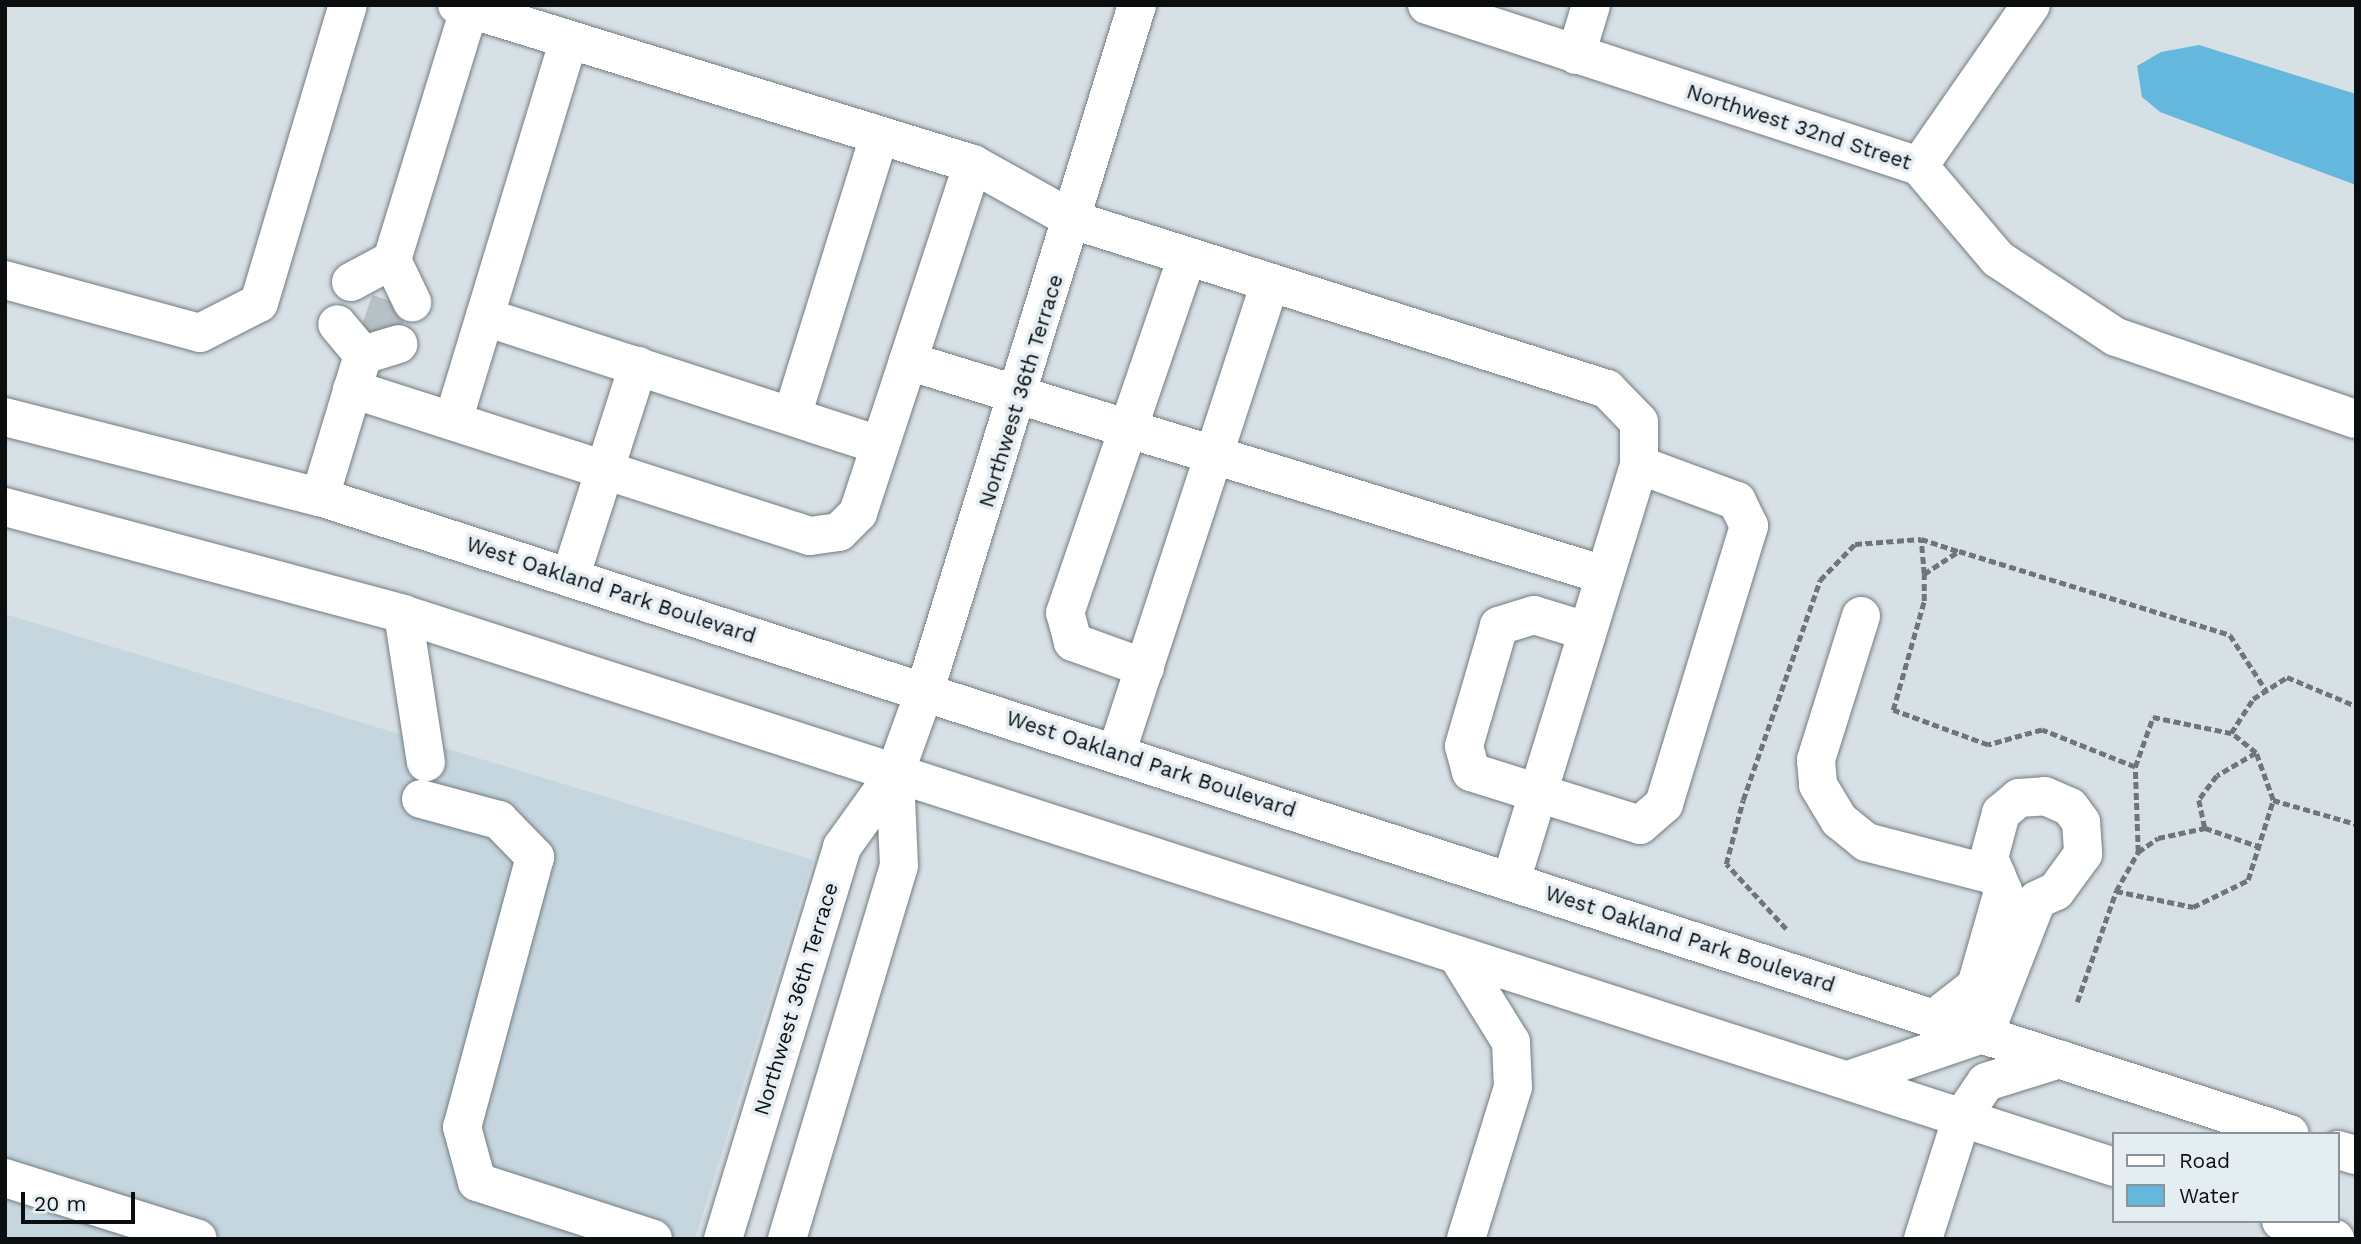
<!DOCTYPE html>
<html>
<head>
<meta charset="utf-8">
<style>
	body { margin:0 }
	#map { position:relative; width:2361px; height:1244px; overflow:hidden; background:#d6e0e5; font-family:"Work Sans",sans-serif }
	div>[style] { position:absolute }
	.built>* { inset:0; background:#c5d6df }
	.water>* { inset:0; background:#64b7dd }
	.minor-tunnel>* { height:38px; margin-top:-19px; transform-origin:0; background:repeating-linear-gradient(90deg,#b7c0c5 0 38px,transparent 0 57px) }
	.path>* { height:4.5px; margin-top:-2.25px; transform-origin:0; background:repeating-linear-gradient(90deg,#6f7679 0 7px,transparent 0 10.5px) }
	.roads { filter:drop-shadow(0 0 2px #737c80) drop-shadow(0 0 2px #737c80) }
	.minor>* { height:38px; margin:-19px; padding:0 19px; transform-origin:19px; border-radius:19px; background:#fff }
	.major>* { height:38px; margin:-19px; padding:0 19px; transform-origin:19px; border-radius:19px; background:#fff }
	span { translate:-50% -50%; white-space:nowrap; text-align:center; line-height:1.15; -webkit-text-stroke:7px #e3edf2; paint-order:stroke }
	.street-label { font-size:21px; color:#0a0e0f }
	.frame { position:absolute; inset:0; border:7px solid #0a0e0f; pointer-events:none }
	.legend { position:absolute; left:2112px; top:1132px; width:228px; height:91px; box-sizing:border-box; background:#e3edf2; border:2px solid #8c9497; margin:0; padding:9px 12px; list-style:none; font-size:21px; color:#0a0e0f }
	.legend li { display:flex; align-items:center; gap:14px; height:35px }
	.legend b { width:35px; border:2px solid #8c9497 }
	.scale { position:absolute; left:21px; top:1192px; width:114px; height:32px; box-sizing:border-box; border:4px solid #0a0e0f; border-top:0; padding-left:9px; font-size:21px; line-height:24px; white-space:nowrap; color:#0a0e0f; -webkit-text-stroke:5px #e3edf2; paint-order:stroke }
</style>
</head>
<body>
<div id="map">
	<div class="built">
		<i style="clip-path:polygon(5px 614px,813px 860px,695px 1239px,5px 1239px)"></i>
	</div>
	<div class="water">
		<i style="clip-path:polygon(2199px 45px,2356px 94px,2356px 185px,2160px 112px,2142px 97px,2137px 66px,2161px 52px)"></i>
	</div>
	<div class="minor-tunnel">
		<i style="left:378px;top:337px;width:43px;rotate:-71.1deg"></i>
	</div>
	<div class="path">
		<i style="left:1924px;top:574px;width:35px;rotate:-95deg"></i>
		<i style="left:1921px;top:539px;width:39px;rotate:18deg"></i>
		<i style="left:2256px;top:753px;width:45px;rotate:149.5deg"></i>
		<i style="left:2217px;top:776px;width:30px;rotate:127deg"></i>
		<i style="left:2199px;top:800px;width:29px;rotate:78deg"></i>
		<i style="left:2205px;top:828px;width:56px;rotate:18.8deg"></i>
		<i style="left:2135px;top:767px;width:100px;rotate:-158.3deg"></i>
		<i style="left:2042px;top:730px;width:56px;rotate:164.5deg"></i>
		<i style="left:1988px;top:745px;width:101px;rotate:-159.8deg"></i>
		<i style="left:1893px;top:710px;width:113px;rotate:-74.1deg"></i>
		<i style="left:1924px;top:601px;width:27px;rotate:-90deg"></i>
		<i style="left:1924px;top:574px;width:42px;rotate:-33.3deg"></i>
		<i style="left:1959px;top:551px;width:284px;rotate:17.2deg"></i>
		<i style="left:2230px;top:635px;width:66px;rotate:56.8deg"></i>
		<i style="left:2273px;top:800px;width:50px;rotate:-109.9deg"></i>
		<i style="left:2256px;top:753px;width:32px;rotate:-141deg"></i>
		<i style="left:2231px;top:733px;width:40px;rotate:-57.1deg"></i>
		<i style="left:2253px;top:699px;width:40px;rotate:-32.9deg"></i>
		<i style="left:2287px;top:677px;width:75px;rotate:22.8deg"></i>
		<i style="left:2138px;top:852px;width:85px;rotate:-92deg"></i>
		<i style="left:2135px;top:767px;width:53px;rotate:-70.2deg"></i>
		<i style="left:2153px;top:717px;width:80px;rotate:11.6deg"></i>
		<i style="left:2116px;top:891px;width:45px;rotate:-60.6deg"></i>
		<i style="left:2138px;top:852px;width:24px;rotate:-35deg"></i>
		<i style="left:2158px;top:838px;width:48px;rotate:-12deg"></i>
		<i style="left:1786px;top:929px;width:88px;rotate:-132.7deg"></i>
		<i style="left:1726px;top:864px;width:66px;rotate:-75.1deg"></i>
		<i style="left:1743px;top:800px;width:233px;rotate:-70.7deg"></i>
		<i style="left:1820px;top:580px;width:50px;rotate:-45.8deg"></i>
		<i style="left:1855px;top:544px;width:66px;rotate:-4.3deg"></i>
		<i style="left:2077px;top:1002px;width:118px;rotate:-70.6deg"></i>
		<i style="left:2116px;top:891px;width:79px;rotate:11.7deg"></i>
		<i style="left:2193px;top:907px;width:61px;rotate:-26.1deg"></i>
		<i style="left:2248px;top:880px;width:84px;rotate:-72.6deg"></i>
		<i style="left:2273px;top:800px;width:86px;rotate:16.1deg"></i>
	</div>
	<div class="roads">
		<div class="minor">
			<i style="left:457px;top:5px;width:540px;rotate:17.13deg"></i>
			<i style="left:973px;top:164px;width:115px;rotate:29.2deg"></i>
			<i style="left:1073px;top:220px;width:560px;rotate:17.56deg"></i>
			<i style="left:1607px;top:389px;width:46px;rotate:45.9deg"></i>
			<i style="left:1639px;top:422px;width:43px;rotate:90deg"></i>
			<i style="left:1639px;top:465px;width:435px;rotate:107.1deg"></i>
			<i style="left:1427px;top:5px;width:518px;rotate:18.12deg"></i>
			<i style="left:1919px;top:166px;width:122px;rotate:49.7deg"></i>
			<i style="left:1998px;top:259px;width:141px;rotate:33.5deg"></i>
			<i style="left:2116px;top:337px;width:254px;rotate:18.9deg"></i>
			<i style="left:1576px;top:55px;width:52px;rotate:-73.3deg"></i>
			<i style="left:1919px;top:166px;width:196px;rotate:-55.2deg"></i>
			<i style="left:392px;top:260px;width:47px;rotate:64.5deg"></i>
			<i style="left:5px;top:280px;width:202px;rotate:15.2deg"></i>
			<i style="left:200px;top:333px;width:66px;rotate:-27deg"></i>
			<i style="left:259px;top:303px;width:311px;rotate:-73.4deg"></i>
			<i style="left:351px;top:282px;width:47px;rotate:-28.2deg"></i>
			<i style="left:392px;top:260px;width:263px;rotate:-72.9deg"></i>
			<i style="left:485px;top:317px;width:415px;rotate:18deg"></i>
			<i style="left:363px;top:355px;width:37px;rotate:-17deg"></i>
			<i style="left:908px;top:361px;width:728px;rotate:17.09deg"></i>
			<i style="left:352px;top:389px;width:481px;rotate:17.8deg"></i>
			<i style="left:810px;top:536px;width:29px;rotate:-8deg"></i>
			<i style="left:839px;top:532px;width:27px;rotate:-45deg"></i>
			<i style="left:858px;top:513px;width:367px;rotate:-71.8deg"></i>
			<i style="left:792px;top:416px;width:293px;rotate:-72.7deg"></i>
			<i style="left:453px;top:421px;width:398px;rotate:-73.1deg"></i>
			<i style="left:320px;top:497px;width:148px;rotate:-73.2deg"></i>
			<i style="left:363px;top:355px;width:40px;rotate:-130deg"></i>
			<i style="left:570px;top:578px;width:223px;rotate:-72.2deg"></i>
			<i style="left:403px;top:614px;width:150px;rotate:81.2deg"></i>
			<i style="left:1861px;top:616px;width:151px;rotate:107.4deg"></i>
			<i style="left:1816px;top:760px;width:25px;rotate:85deg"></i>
			<i style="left:1818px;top:785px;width:41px;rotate:59deg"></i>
			<i style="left:1839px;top:820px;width:35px;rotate:39deg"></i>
			<i style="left:1866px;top:842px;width:135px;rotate:14.5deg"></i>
			<i style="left:1586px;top:631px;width:54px;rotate:-162.9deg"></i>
			<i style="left:1534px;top:615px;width:37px;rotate:163deg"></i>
			<i style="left:1499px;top:626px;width:125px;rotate:106.3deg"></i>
			<i style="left:1464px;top:746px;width:27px;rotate:75deg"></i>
			<i style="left:1471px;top:772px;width:177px;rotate:17.4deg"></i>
			<i style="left:1640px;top:825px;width:32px;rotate:-41deg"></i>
			<i style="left:1664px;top:804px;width:291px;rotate:-73deg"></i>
			<i style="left:1749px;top:526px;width:28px;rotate:-116deg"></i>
			<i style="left:1737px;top:501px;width:104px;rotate:-159.8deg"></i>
			<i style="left:1145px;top:668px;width:77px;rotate:-160.1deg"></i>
			<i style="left:1073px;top:642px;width:30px;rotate:-105deg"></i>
			<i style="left:1065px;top:613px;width:377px;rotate:-71.1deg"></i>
			<i style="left:1116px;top:754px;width:496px;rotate:-71.9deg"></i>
			<i style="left:421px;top:799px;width:81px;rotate:15.1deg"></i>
			<i style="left:499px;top:820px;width:52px;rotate:45.8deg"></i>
			<i style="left:535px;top:857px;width:280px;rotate:105.1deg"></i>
			<i style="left:462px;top:1127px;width:57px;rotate:74.7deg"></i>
			<i style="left:477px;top:1182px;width:185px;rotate:17.9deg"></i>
			<i style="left:1457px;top:955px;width:102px;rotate:58.2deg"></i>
			<i style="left:1511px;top:1042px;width:45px;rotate:87.5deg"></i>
			<i style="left:1513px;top:1087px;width:159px;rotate:107.2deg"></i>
			<i style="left:1935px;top:1018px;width:52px;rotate:-38deg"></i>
			<i style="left:1976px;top:986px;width:99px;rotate:-74.1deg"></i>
			<i style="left:2003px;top:891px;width:36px;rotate:-113deg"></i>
			<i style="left:1989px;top:858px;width:47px;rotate:-75.1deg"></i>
			<i style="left:2001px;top:813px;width:23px;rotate:-40deg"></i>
			<i style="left:2019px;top:798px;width:26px;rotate:-4deg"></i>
			<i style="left:2045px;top:796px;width:27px;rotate:24deg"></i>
			<i style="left:2070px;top:807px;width:19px;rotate:54deg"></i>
			<i style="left:2081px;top:822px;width:32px;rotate:86deg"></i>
			<i style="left:2083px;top:854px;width:46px;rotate:126.1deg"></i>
			<i style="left:2056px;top:891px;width:21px;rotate:155deg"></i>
			<i style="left:2037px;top:900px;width:143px;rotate:111.4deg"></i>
			<i style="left:5px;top:1178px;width:202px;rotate:17.5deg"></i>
			<i style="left:723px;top:1239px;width:410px;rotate:-73.1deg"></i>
			<i style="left:842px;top:847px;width:91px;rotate:-54.4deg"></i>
			<i style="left:895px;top:773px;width:88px;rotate:-70.1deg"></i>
			<i style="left:925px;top:690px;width:717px;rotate:-72.8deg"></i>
			<i style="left:787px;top:1239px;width:389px;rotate:-73.3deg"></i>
			<i style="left:899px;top:866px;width:93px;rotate:-92.5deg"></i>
			<i style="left:1923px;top:1239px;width:128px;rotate:-72.3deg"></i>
		</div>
		<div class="major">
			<i style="left:5px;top:417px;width:325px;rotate:14.3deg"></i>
			<i style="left:320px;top:497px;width:2070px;rotate:17.92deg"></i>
			<i style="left:5px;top:507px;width:412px;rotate:15deg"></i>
			<i style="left:403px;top:614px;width:1798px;rotate:17.91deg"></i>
			<i style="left:1851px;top:1079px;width:142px;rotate:-18.9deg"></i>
			<i style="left:1962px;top:1117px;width:42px;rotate:-55.6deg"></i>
			<i style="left:1986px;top:1082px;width:77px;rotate:-17.3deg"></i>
			<i style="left:2338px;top:1150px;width:19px;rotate:16deg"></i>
			<i style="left:2281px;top:1221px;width:57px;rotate:18.4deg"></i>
		</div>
	</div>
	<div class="street-label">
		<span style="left:1799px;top:127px;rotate:18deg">Northwest 32nd Street</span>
		<span style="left:1021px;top:391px;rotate:-73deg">Northwest 36th Terrace</span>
		<span style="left:611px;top:590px;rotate:18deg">West Oakland Park Boulevard</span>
		<span style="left:1151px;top:764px;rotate:18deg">West Oakland Park Boulevard</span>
		<span style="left:1690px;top:939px;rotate:18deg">West Oakland Park Boulevard</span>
		<span style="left:796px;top:999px;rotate:-73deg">Northwest 36th Terrace</span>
	</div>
	<div class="frame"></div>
	<ul class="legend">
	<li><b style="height:9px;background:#fff"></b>Road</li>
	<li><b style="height:19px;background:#64b7dd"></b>Water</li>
	</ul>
	<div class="scale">20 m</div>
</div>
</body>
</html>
